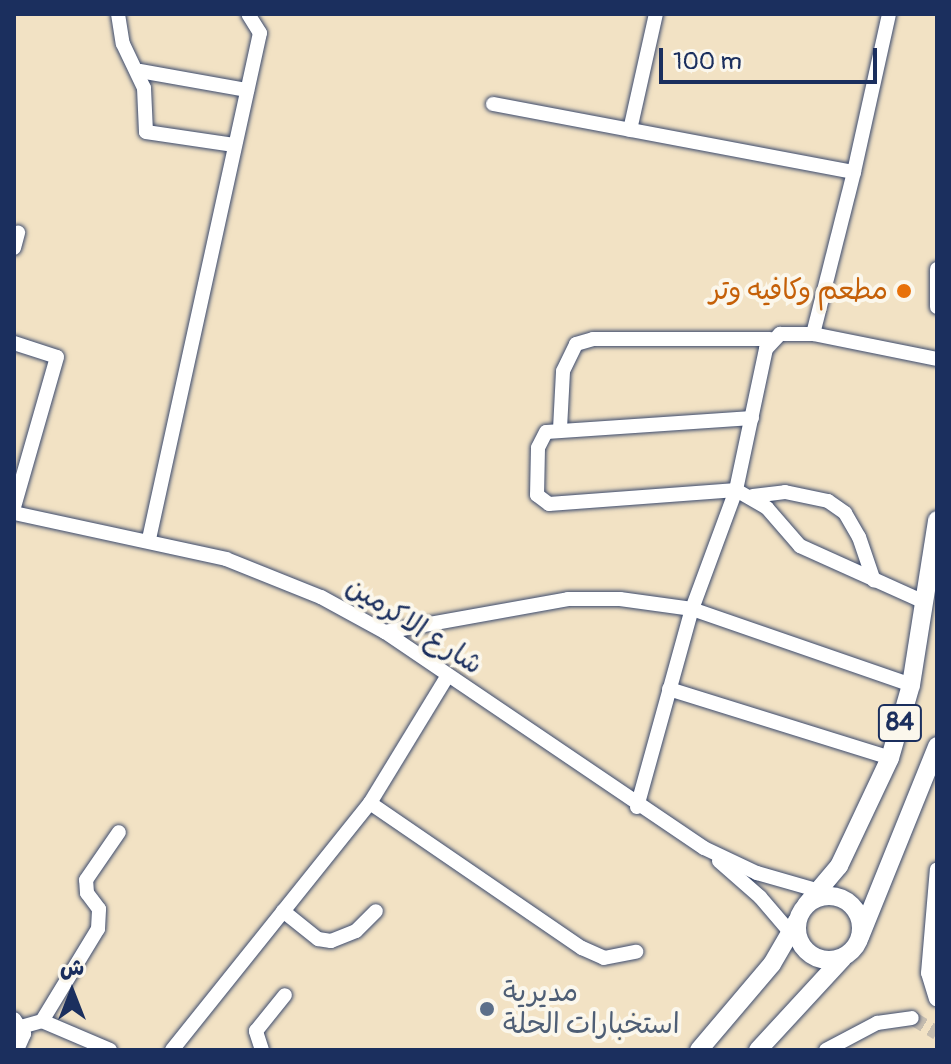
<!DOCTYPE html>
<html>
<head>
<meta charset="utf-8">
<style>
	body { margin:0 }
	#map { position:relative; width:951px; height:1064px; overflow:hidden; background:#f2e2c4; font-family:Pangolin,"Playpen Sans Arabic",sans-serif }
	div>[style] { position:absolute }
	.minor-tunnel>* { height:14px; margin-top:-7px; transform-origin:0; background:repeating-linear-gradient(90deg,#c7beb0 0 14px,transparent 0 21px) }
	.roads { filter:drop-shadow(0 0 2px #3b4a6d) drop-shadow(0 0 2px #3b4a6d) }
	.minor>* { height:14px; margin:-7px; padding:0 7px; transform-origin:7px; border-radius:7px; background:#fff }
	.major>* { height:18px; margin:-9px; padding:0 9px; transform-origin:9px; border-radius:9px; background:#fff }
	.major>.ring { margin:-9px; padding:0; box-sizing:content-box; background:none; border:18px solid #fff; border-radius:50% }
	.dots>* { width:22px; height:22px; translate:-50% -50%; box-sizing:border-box; border:4px solid #fbf7ec; border-radius:50% }
	span { translate:-50% -50%; white-space:nowrap; text-align:center; line-height:1.15; -webkit-text-stroke:8px #fbf7ec; paint-order:stroke }
	.shield-label span { padding:2px 6px; background:#fbf7ec; border:2px solid; border-radius:6px; -webkit-text-stroke-width:0 }
	.shield-label { font-size:26px; color:#1b2f5e; font-weight:700 }
	.food-label { font-size:28px; color:#c56008 }
	.right { translate:-100% -50%; text-align:right }
	.street-label { font-size:28px; color:#1b2f5e }
	.service-label { font-size:28px; color:#4e5e75 }
	.left { translate:0 -50%; text-align:left }
	.frame { position:absolute; inset:0; border:16px solid #1b2f5e; pointer-events:none }
	.north { position:absolute; left:32px; top:952px; width:80px; height:80px; -webkit-text-stroke:6px #fbf7ec; paint-order:stroke; rotate:0deg; font-size:22px; font-weight:700; line-height:32px; text-align:center; color:#1b2f5e }
	.north::after { content:''; display:block; margin:auto; width:28px; height:36px; background:#1b2f5e; clip-path:polygon(50% 0,100% 100%,50% 72%,0 100%) }
	.scale { position:absolute; left:659px; top:48px; width:218px; height:36px; box-sizing:border-box; border:4px solid #1b2f5e; border-top:0; padding-left:10px; font-size:24px; line-height:28px; white-space:nowrap; color:#1b2f5e; -webkit-text-stroke:6px #fbf7ec; paint-order:stroke }
</style>
</head>
<body>
<div id="map">
	<div class="minor-tunnel">
		<i style="left:912px;top:1018px;width:29px;rotate:31deg"></i>
	</div>
	<div class="roads">
		<div class="minor">
			<i style="left:118px;top:14px;width:30px;rotate:81deg"></i>
			<i style="left:123px;top:44px;width:49px;rotate:64.5deg"></i>
			<i style="left:144px;top:88px;width:44px;rotate:87.4deg"></i>
			<i style="left:146px;top:132px;width:89px;rotate:8.4deg"></i>
			<i style="left:140px;top:71px;width:109px;rotate:10.1deg"></i>
			<i style="left:493px;top:104px;width:367px;rotate:10.7deg"></i>
			<i style="left:854px;top:172px;width:167px;rotate:104.2deg"></i>
			<i style="left:813px;top:334px;width:126px;rotate:11.4deg"></i>
			<i style="left:630px;top:130px;width:119px;rotate:-77.4deg"></i>
			<i style="left:854px;top:172px;width:162px;rotate:-77.5deg"></i>
			<i style="left:14px;top:248px;width:16px;rotate:-75deg"></i>
			<i style="left:937px;top:269px;width:38px;rotate:90deg"></i>
			<i style="left:14px;top:343px;width:45px;rotate:18deg"></i>
			<i style="left:57px;top:357px;width:156px;rotate:106deg"></i>
			<i style="left:752px;top:418px;width:206px;rotate:176.1deg"></i>
			<i style="left:546px;top:432px;width:18px;rotate:117deg"></i>
			<i style="left:538px;top:448px;width:47px;rotate:91.2deg"></i>
			<i style="left:537px;top:495px;width:15px;rotate:37deg"></i>
			<i style="left:549px;top:504px;width:188px;rotate:-4.3deg"></i>
			<i style="left:736px;top:490px;width:36px;rotate:30deg"></i>
			<i style="left:767px;top:508px;width:50px;rotate:49deg"></i>
			<i style="left:800px;top:546px;width:136px;rotate:24.3deg"></i>
			<i style="left:560px;top:429px;width:58px;rotate:-87deg"></i>
			<i style="left:563px;top:371px;width:30px;rotate:-64deg"></i>
			<i style="left:576px;top:344px;width:18px;rotate:-16deg"></i>
			<i style="left:593px;top:339px;width:177px"></i>
			<i style="left:753px;top:496px;width:32px;rotate:-7deg"></i>
			<i style="left:785px;top:492px;width:44px;rotate:11.8deg"></i>
			<i style="left:828px;top:501px;width:21px;rotate:35deg"></i>
			<i style="left:845px;top:513px;width:28px;rotate:60deg"></i>
			<i style="left:859px;top:537px;width:46px;rotate:71.2deg"></i>
			<i style="left:14px;top:513px;width:217px;rotate:12.2deg"></i>
			<i style="left:226px;top:559px;width:102px;rotate:21.8deg"></i>
			<i style="left:321px;top:597px;width:73px;rotate:28.7deg"></i>
			<i style="left:385px;top:632px;width:385px;rotate:34.1deg"></i>
			<i style="left:704px;top:848px;width:59px;rotate:25.3deg"></i>
			<i style="left:757px;top:873px;width:83px;rotate:16deg"></i>
			<i style="left:149px;top:539px;width:518px;rotate:-77.63deg"></i>
			<i style="left:260px;top:33px;width:22px;rotate:-122deg"></i>
			<i style="left:385px;top:632px;width:186px;rotate:-10.2deg"></i>
			<i style="left:568px;top:599px;width:52px"></i>
			<i style="left:620px;top:599px;width:73px;rotate:7.9deg"></i>
			<i style="left:692px;top:609px;width:232px;rotate:19.1deg"></i>
			<i style="left:669px;top:689px;width:232px;rotate:17.3deg"></i>
			<i style="left:370px;top:803px;width:257px;rotate:34.4deg"></i>
			<i style="left:582px;top:948px;width:24px;rotate:24deg"></i>
			<i style="left:604px;top:958px;width:33px;rotate:-11deg"></i>
			<i style="left:637px;top:807px;width:205px;rotate:-74.5deg"></i>
			<i style="left:692px;top:609px;width:127px;rotate:-69.7deg"></i>
			<i style="left:736px;top:490px;width:144px;rotate:-78deg"></i>
			<i style="left:766px;top:349px;width:21px;rotate:-47deg"></i>
			<i style="left:780px;top:334px;width:33px"></i>
			<i style="left:719px;top:861px;width:55px;rotate:41.3deg"></i>
			<i style="left:760px;top:897px;width:65px;rotate:49.4deg"></i>
			<i style="left:283px;top:911px;width:45px;rotate:38.7deg"></i>
			<i style="left:318px;top:939px;width:13px;rotate:9deg"></i>
			<i style="left:331px;top:941px;width:27px;rotate:-22deg"></i>
			<i style="left:356px;top:931px;width:28px;rotate:-45deg"></i>
			<i style="left:936px;top:999px;width:27px;rotate:-107deg"></i>
			<i style="left:928px;top:973px;width:104px;rotate:-85.1deg"></i>
			<i style="left:14px;top:1019px;width:18px;rotate:56deg"></i>
			<i style="left:24px;top:1034px;width:17px;rotate:114deg"></i>
			<i style="left:42px;top:1021px;width:108px;rotate:-58.7deg"></i>
			<i style="left:98px;top:929px;width:20px;rotate:-87deg"></i>
			<i style="left:99px;top:909px;width:20px;rotate:-127deg"></i>
			<i style="left:87px;top:893px;width:13px;rotate:-94deg"></i>
			<i style="left:86px;top:880px;width:58px;rotate:-55.5deg"></i>
			<i style="left:21px;top:1027px;width:22px;rotate:-16deg"></i>
			<i style="left:42px;top:1021px;width:74px;rotate:23.1deg"></i>
			<i style="left:172px;top:1050px;width:317px;rotate:-51.3deg"></i>
			<i style="left:370px;top:803px;width:148px;rotate:-58.6deg"></i>
			<i style="left:262px;top:1050px;width:20px;rotate:-108deg"></i>
			<i style="left:256px;top:1031px;width:46px;rotate:-51.1deg"></i>
			<i style="left:826px;top:1050px;width:58px;rotate:-27.9deg"></i>
			<i style="left:877px;top:1023px;width:35px;rotate:-8deg"></i>
		</div>
		<div class="major">
			<i class="ring" style="left:797px;top:896px;width:46px;height:46px"></i>
			<i style="left:806px;top:905px;width:51px;rotate:-49.8deg"></i>
			<i style="left:839px;top:866px;width:119px;rotate:-64.7deg"></i>
			<i style="left:890px;top:758px;width:76px;rotate:-74deg"></i>
			<i style="left:911px;top:685px;width:167px;rotate:-81deg"></i>
			<i style="left:860px;top:937px;width:206px;rotate:-68deg"></i>
			<i style="left:699px;top:1050px;width:113px;rotate:-49.7deg"></i>
			<i style="left:772px;top:964px;width:50px;rotate:-59.8deg"></i>
			<i style="left:758px;top:1050px;width:125px;rotate:-47.3deg"></i>
		</div>
	</div>
	<div class="dots">
		<i style="left:904px;top:291px;background:#e8710a"></i>
		<i style="left:487px;top:1009px;background:#5c6f8a"></i>
	</div>
	<div class="shield-label">
		<span style="left:900px;top:723px">84</span>
	</div>
	<div class="food-label">
		<span class="right" style="left:888px;top:291px">مطعم وكافيه وتر</span>
	</div>
	<div class="street-label">
		<span style="left:414px;top:626px;rotate:33deg">شارع الاكرمين</span>
	</div>
	<div class="service-label">
		<span class="left" style="left:503px;top:1009px">مديرية<br>استخبارات الحلة</span>
	</div>
	<div class="frame"></div>
	<div class="north">ش</div>
	<div class="scale">100 m</div>
</div>
</body>
</html>
